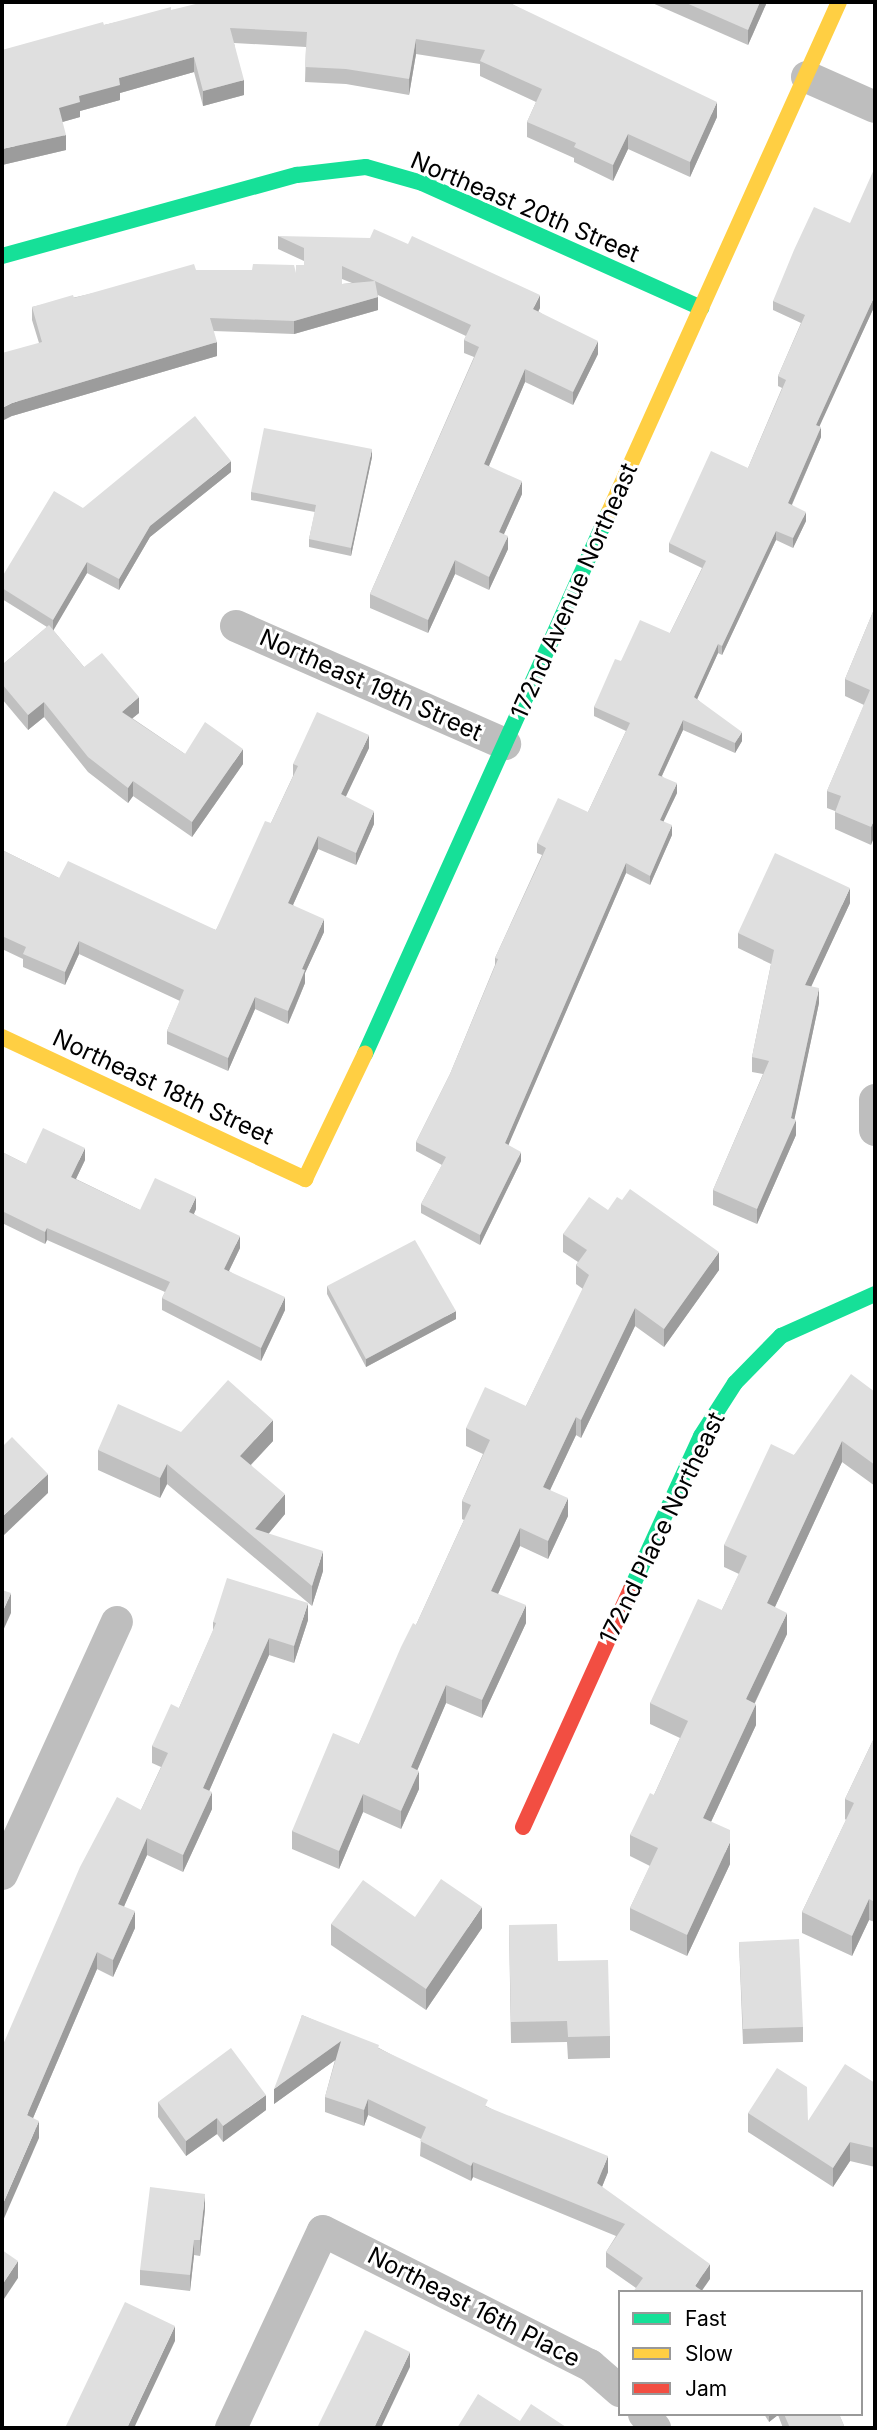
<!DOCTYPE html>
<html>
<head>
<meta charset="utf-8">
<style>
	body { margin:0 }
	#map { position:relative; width:877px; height:2430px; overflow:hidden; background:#fff; font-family:Inter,sans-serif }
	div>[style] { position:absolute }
	.street>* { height:32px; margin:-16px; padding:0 16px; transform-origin:16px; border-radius:16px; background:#bebebe }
	.fast>* { height:16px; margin:-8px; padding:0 8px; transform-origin:8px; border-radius:8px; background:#16e098 }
	.slow>* { height:16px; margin:-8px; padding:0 8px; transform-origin:8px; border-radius:8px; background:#ffcf43 }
	.jam>* { height:16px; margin:-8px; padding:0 8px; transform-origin:8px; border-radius:8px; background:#f24e42 }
	.wall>* { inset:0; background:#c0c0c0 }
	.shaded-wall>* { inset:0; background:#9c9c9c }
	.building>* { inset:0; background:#dfdfdf }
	span { translate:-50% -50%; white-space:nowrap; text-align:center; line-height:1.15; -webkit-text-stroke:6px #fff; paint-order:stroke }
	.street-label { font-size:24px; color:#000 }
	.frame { position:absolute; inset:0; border:4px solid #000; pointer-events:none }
	.legend { position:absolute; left:618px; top:2290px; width:245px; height:126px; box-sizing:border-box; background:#fff; border:2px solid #999; margin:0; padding:9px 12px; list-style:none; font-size:21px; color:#000 }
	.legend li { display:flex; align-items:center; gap:14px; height:35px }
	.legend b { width:35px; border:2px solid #999 }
</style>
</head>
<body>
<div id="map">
	<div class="street">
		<i style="left:807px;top:77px;width:74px;rotate:23.8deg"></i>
		<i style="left:236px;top:626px;width:294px;rotate:23.7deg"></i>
		<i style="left:875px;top:1100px;width:30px;rotate:90deg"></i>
		<i style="left:2px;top:1874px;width:277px;rotate:-65.5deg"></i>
		<i style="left:644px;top:2414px;width:18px;rotate:52deg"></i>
		<i style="left:231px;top:2428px;width:217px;rotate:-65deg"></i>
		<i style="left:323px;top:2231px;width:299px;rotate:26.7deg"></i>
		<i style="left:590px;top:2365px;width:40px;rotate:41deg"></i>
	</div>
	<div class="fast">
		<i style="left:2px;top:256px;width:306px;rotate:-15.4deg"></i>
		<i style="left:297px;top:175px;width:69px;rotate:-6.6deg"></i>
		<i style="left:366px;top:167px;width:58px;rotate:15.9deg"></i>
		<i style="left:422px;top:183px;width:306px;rotate:24.1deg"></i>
		<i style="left:365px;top:1054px;width:594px;rotate:-65.76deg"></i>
		<i style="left:631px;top:1589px;width:168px;rotate:-65.4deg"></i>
		<i style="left:701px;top:1436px;width:63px;rotate:-57.3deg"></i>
		<i style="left:735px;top:1383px;width:66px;rotate:-45.6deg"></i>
		<i style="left:781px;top:1336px;width:103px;rotate:-24.1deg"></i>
	</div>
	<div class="slow">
		<i style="left:609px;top:512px;width:559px;rotate:-65.73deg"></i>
		<i style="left:2px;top:1037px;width:335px;rotate:25.1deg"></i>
		<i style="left:305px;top:1179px;width:139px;rotate:-64.4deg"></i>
	</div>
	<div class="jam">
		<i style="left:523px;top:1827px;width:261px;rotate:-65.6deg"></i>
	</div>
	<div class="wall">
		<i style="clip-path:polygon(508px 2px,717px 117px,690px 177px,628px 149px,613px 181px,574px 162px,574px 158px,527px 137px,527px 122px,536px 102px,480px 76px,480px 64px,416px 54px,409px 95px,346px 84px,305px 82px,306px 47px,234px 43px,244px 95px,203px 106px,194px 72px,120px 93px,120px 100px,80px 111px,80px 117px,62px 122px,66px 150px,2px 165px,104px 25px,171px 10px)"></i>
		<i style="clip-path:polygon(650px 2px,767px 2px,748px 45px)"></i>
		<i style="clip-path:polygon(evenodd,278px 236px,540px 308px,538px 311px,598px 354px,573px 405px,525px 382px,489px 466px,522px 494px,504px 534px,508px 549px,489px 590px,455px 574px,428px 633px,370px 608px,370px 594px,474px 357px,464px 353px,464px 340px,466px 336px,378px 295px,378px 310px,294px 334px,213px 331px,217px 356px,12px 416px,39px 343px,32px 320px,32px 307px,196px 270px,296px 273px,304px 265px,304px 261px,278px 249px,278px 236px,342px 279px,352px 283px,342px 284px,342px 279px)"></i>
		<i style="clip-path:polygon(773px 301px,875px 305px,819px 426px,821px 437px,792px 505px,806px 521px,793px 548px,776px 540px,722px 655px,718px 653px,697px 699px,742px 741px,735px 753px,683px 730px,662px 776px,677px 793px,663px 821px,672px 835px,650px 885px,626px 873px,508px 1145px,521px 1161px,480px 1245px,421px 1213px,421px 1204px,442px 1165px,416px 1151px,416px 1142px,450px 1074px,495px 965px,495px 958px,542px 855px,537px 853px,537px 843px,588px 812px,626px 731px,594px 716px,594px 707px,621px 661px,670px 633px,702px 568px,669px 552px,669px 543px,748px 468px,782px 388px,778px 386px,778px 376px,801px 323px,773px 310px)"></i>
		<i style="clip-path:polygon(372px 457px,351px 556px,309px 547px,309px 539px,315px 512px,251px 500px,251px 492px)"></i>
		<i style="clip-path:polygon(231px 472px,150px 537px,119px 590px,87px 573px,53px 630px,84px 667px,139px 713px,132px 718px,185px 754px,243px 764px,192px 837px,133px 796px,128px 803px,88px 772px,44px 717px,28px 730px,2px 699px,2px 665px,47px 627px,2px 599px,2px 577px,83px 508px)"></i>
		<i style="clip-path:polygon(875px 607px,871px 845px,835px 829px,835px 811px,827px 808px,827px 791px,864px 705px,845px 696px,845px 679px)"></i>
		<i style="clip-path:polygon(369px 748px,345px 797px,374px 824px,356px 865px,318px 849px,293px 905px,324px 932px,305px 973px,305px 983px,295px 1008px,288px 1024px,255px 1009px,228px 1071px,167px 1044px,167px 1031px,180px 1001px,79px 954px,65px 985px,23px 967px,23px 959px,2px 949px,2px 850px,59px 878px,216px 930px,271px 823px,293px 776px,293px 764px)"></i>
		<i style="clip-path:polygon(850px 903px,811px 986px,819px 1003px,794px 1119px,796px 1135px,757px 1224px,713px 1205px,713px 1190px,763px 1074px,752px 1072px,752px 1057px,771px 964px,738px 948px,738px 933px)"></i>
		<i style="clip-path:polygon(2px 1152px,26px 1164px,85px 1160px,76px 1179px,140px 1210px,196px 1209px,194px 1214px,240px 1248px,229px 1271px,285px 1310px,261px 1361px,162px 1310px,162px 1298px,165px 1292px,47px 1240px,45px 1244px,2px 1223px)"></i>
		<i style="clip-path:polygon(608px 1210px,719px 1270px,664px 1347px,635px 1326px,581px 1438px,576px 1435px,550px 1490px,568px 1516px,548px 1559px,520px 1546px,498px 1594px,526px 1623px,482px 1718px,446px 1703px,417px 1770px,419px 1789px,401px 1829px,363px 1812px,339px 1869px,292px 1849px,292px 1831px,359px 1744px,416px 1625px,464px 1520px,462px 1519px,462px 1501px,483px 1454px,466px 1446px,466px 1428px,526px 1406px,583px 1289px,576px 1284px,576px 1265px,578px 1262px,563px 1252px,563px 1234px)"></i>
		<i style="clip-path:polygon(327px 1286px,456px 1319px,366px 1367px,327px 1294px)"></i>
		<i style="clip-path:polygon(875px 1392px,875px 1486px,842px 1462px,775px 1607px,787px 1634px,755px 1703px,756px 1725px,711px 1822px,730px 1864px,687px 1956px,630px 1930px,630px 1908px,650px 1866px,630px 1856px,630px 1835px,654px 1795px,680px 1738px,650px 1724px,650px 1703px,722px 1610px,739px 1574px,724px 1567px,724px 1545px,794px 1455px)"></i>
		<i style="clip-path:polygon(181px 1432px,273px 1441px,251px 1465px,285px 1514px,268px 1534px,323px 1571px,312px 1606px,167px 1484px,160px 1498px,98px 1470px,98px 1450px)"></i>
		<i style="clip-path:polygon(308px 1620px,294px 1663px,269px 1655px,209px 1791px,212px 1809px,183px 1872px,147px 1855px,124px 1906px,135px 1928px,113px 1977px,97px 1969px,33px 2118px,39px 2138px,2px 2047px,141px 1810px,161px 1767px,152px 1763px,152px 1746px,179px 1708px,213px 1631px,213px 1622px)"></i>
		<i style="clip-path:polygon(875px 1736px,875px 1922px,869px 1920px,852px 1956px,802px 1933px,802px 1912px,846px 1820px,845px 1819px,845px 1799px)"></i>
		<i style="clip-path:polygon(331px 1924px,482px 1928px,426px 2010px,331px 1945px)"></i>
		<i style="clip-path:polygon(509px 1925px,558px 1961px,610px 2036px,610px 2058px,568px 2059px,567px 2042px,511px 2043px)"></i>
		<i style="clip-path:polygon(739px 1942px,803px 2027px,803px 2042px,743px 2044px)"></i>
		<i style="clip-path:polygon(302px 2015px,379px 2048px,608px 2172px,602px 2187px,710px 2279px,636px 2288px,606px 2267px,606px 2252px,616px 2236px,473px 2177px,471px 2181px,420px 2156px,421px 2139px,368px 2115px,364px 2126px,325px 2112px,325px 2097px,335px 2060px,274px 2104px)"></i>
		<i style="clip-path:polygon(875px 2083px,875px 2167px,850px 2161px,833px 2187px,748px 2132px,748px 2113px,808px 2121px)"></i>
		<i style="clip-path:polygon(158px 2102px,266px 2110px,223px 2142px,217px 2134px,186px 2156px,158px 2117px)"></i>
		<i style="clip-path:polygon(205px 2209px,200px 2256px,194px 2255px,190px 2291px,140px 2285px,140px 2270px)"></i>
		<i style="clip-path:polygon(764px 2414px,839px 2414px,845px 2428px,783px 2428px,778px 2415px,769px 2422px)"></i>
	</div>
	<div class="shaded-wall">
		<i style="clip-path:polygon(760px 2px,767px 2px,748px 45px,748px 30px)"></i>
		<i style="clip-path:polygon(416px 39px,416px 54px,409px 95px,409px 79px)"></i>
		<i style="clip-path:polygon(194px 57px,194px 72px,120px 93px,120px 100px,80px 111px,80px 117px,59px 123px,59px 108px,79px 96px,119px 78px)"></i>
		<i style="clip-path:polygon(244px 80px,244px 95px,203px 106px,203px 91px)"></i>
		<i style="clip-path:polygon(717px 102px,717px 117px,690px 177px,690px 162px)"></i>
		<i style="clip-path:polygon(628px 134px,628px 149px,613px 181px,613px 165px)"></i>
		<i style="clip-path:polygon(66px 135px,66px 150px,2px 165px,2px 149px)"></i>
		<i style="clip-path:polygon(540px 295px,540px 308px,533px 322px,533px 309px)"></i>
		<i style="clip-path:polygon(875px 295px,875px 305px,816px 434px,816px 425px)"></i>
		<i style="clip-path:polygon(378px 297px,378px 310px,294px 334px,294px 321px)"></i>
		<i style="clip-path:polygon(598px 341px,598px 354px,573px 405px,573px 392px)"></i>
		<i style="clip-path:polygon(217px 342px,217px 356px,12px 416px,2px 421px,2px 408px,12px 403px)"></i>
		<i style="clip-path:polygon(525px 369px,525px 382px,484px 477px,484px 464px)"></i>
		<i style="clip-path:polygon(821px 427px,821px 437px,788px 513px,788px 503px)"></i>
		<i style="clip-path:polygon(372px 449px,372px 457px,351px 556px,351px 548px)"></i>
		<i style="clip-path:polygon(231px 461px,231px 472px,150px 537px,119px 590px,119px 579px,150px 526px)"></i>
		<i style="clip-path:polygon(522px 481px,522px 494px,499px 545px,499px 532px)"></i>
		<i style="clip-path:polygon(806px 512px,806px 521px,793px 548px,793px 538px)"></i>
		<i style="clip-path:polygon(776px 531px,776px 540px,722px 655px,722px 646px)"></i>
		<i style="clip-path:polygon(508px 536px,508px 549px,489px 590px,489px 577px)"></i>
		<i style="clip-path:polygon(455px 560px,455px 574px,428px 633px,428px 620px)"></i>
		<i style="clip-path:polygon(87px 562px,87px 573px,53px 631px,53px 620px)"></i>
		<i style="clip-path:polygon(718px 644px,718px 653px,694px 706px,694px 697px)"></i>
		<i style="clip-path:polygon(139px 697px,139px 713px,122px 727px,122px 712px)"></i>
		<i style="clip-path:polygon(44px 702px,44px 717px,28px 730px,28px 715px)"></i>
		<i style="clip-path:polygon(683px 720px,683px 730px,658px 784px,658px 775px)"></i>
		<i style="clip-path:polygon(742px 732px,742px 741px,735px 753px,735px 743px)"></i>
		<i style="clip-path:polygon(369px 735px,369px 748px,341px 807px,341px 794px)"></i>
		<i style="clip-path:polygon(243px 749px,243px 764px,192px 837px,192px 822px)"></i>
		<i style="clip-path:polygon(133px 781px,133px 796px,128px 803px,128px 788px)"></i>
		<i style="clip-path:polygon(677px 783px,677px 793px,660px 829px,660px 820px)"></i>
		<i style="clip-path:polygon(374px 811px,374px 824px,356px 865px,356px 853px)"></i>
		<i style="clip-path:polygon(875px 818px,875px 835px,871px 845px,871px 827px)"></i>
		<i style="clip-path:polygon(672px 825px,672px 835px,650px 885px,650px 876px)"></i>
		<i style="clip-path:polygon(318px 836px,318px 849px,288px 916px,288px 903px)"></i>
		<i style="clip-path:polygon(626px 863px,626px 873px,505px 1153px,505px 1143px)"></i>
		<i style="clip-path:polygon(850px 888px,850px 903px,805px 1000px,805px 985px)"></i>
		<i style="clip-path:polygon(324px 919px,324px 932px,305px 973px,305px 983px,288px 1024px,288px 1011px,302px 969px)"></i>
		<i style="clip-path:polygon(79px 941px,79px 954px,65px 985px,65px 972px)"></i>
		<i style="clip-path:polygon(819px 988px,819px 1003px,793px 1126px,796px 1120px,796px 1135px,757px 1224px,757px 1209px,791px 1118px)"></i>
		<i style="clip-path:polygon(255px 997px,255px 1009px,228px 1071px,228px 1058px)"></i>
		<i style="clip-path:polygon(85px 1148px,85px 1160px,71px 1189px,71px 1177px)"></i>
		<i style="clip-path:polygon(521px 1152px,521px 1161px,480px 1245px,480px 1235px)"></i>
		<i style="clip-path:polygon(196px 1197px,196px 1209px,189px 1224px,189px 1212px)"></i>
		<i style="clip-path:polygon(47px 1228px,47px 1240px,45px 1244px,45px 1232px)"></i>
		<i style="clip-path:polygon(240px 1236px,240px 1248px,224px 1281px,224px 1269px)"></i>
		<i style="clip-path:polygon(719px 1252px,719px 1270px,664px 1347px,664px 1329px)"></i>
		<i style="clip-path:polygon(285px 1297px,285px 1310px,261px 1361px,261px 1348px)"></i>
		<i style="clip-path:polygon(635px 1308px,635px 1326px,581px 1438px,581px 1420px)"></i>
		<i style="clip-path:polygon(456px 1311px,456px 1319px,366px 1367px,366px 1359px)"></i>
		<i style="clip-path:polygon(576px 1417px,576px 1435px,543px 1505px,543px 1487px)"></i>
		<i style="clip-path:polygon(273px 1420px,273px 1441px,240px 1476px,240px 1456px)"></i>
		<i style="clip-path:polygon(842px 1441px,842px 1462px,767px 1624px,767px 1603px)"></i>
		<i style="clip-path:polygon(167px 1464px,167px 1484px,160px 1498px,160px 1478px)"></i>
		<i style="clip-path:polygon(48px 1474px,48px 1493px,2px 1537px,2px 1517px)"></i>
		<i style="clip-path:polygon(285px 1494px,285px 1514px,261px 1543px,255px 1529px)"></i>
		<i style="clip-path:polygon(568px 1498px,568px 1516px,548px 1559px,548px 1541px)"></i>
		<i style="clip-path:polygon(520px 1528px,520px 1546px,491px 1609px,491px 1591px)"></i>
		<i style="clip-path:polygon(323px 1551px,323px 1571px,312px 1606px,312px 1586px)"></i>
		<i style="clip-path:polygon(11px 1593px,11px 1613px,2px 1633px,2px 1613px)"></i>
		<i style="clip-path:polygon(308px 1603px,308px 1620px,294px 1663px,294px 1646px)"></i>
		<i style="clip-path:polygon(526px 1605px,526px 1623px,482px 1718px,482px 1700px)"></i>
		<i style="clip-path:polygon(787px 1613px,787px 1634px,746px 1721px,746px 1699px)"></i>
		<i style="clip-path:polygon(269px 1638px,269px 1655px,203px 1805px,203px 1788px)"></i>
		<i style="clip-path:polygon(446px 1685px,446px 1703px,411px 1785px,411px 1767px)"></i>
		<i style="clip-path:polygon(756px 1704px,756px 1725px,703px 1839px,703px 1818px)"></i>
		<i style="clip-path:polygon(419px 1771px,419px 1789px,401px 1829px,401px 1811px)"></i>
		<i style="clip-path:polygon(212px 1792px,212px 1809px,183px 1872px,183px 1855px)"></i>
		<i style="clip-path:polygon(363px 1794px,363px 1812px,339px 1869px,339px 1851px)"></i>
		<i style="clip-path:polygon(147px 1838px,147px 1855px,118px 1920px,118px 1904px)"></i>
		<i style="clip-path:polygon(730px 1842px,730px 1864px,687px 1956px,687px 1935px)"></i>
		<i style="clip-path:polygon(869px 1899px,869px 1920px,852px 1956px,852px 1936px)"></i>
		<i style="clip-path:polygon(482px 1907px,482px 1928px,426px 2010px,426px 1989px)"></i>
		<i style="clip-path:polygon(135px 1911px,135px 1928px,113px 1977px,113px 1960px)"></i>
		<i style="clip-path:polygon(97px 1952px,97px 1969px,27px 2132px,27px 2115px)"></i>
		<i style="clip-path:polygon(341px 2041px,341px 2056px,274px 2104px,274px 2089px)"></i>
		<i style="clip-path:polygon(266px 2095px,266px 2110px,223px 2142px,223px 2126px)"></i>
		<i style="clip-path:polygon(368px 2099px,368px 2115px,364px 2126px,364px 2110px)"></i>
		<i style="clip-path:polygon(217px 2118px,217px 2134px,186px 2156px,186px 2141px)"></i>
		<i style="clip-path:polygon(39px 2121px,39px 2138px,2px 2223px,2px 2206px)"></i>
		<i style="clip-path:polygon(850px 2142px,850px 2161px,833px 2187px,833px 2168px)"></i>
		<i style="clip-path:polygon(608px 2156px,608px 2172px,597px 2199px,597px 2183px)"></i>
		<i style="clip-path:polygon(473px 2162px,473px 2177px,471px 2181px,471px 2166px)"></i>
		<i style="clip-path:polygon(205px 2194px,205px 2209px,200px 2256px,200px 2240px)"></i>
		<i style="clip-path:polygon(194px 2240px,194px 2255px,190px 2291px,190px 2275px)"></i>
		<i style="clip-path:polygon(18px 2261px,18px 2278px,2px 2302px,2px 2285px)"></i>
		<i style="clip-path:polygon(710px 2264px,710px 2279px,701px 2292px,695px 2286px)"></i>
		<i style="clip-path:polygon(175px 2326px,175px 2341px,134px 2428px,127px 2428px)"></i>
		<i style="clip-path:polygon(410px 2352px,410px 2367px,381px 2428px,374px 2428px)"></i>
		<i style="clip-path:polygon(769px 2414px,778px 2414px,778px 2415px,769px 2422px)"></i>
	</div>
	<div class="building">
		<i style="clip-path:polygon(204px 2px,508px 2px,717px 102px,690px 162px,628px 134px,613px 165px,574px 147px,576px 143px,527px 122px,542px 89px,480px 61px,485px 50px,416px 39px,409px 79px,346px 69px,305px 67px,307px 32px,230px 28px,244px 80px,203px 91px,194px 57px,119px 78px,120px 85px,79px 96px,80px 102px,59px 108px,66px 135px,2px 149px,2px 50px,103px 22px,104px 25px,171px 7px,171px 10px)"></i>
		<i style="clip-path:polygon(684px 2px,760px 2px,748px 30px)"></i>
		<i style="clip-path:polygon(875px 167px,875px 295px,816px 425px,821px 427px,788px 503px,806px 512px,793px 538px,776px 531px,722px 646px,718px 644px,694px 697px,742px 732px,735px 743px,683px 720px,658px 775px,677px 783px,660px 820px,672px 825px,650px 876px,626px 863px,505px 1143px,521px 1152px,480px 1235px,421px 1204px,446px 1157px,416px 1142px,450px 1074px,498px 959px,495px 958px,546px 848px,537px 843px,558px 798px,588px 812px,630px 723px,594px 707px,615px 659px,621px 661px,640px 620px,670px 633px,706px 561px,669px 543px,711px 451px,748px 468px,786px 380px,778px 376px,805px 315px,773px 301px,794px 250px,814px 207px,850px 223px)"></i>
		<i style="clip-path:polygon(evenodd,374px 229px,408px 244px,412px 236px,540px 295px,533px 309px,598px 341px,573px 392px,525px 369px,484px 464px,522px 481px,499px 532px,508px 536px,489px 577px,455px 560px,428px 620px,370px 594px,479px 347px,464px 340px,471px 325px,375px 281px,378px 297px,294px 321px,210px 318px,217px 342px,12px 403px,2px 408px,2px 353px,42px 342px,32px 307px,73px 295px,74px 298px,194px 264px,196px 270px,252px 270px,253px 264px,294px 265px,296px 273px,296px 265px,304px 265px,304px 248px,278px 236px,370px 238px,374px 229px,342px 266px,375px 281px,342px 284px,342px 266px)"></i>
		<i style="clip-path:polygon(195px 416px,231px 461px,150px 526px,119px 579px,87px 562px,53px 620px,2px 588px,2px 577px,54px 491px,83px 508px)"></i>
		<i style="clip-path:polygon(264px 428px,372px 449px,351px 548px,309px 539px,316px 505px,251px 492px)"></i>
		<i style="clip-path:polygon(875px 607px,875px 818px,871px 827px,835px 812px,841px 796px,827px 791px,870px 690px,845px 679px)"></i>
		<i style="clip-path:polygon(49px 625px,84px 667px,102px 653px,139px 697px,122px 712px,185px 754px,205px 722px,243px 749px,192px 822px,133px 781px,128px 788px,88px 757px,44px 702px,28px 715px,2px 684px,2px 665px)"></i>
		<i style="clip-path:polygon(317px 712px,369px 735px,341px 794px,374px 811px,356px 853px,318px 836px,288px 903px,324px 919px,302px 969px,305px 970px,295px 995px,288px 1011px,255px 997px,228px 1058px,167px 1031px,184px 990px,79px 941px,65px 972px,23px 954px,26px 947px,2px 936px,2px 850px,59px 878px,68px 861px,216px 930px,265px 821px,271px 823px,298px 766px,293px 764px)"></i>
		<i style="clip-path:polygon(775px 853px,850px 888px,805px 985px,819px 988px,791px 1118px,796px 1120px,757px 1209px,713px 1190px,769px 1061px,752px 1057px,774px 950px,738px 933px)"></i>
		<i style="clip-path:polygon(43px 1128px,85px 1148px,71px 1177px,140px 1210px,155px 1178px,196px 1197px,189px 1212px,240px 1236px,224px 1269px,285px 1297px,261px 1348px,162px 1298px,170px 1282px,47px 1228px,45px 1232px,2px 1211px,2px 1152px,26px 1164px)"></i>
		<i style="clip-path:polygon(630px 1189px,719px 1252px,664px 1329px,635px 1308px,581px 1420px,576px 1417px,543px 1487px,568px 1498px,548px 1541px,520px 1528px,491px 1591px,526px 1605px,482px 1700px,446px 1685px,411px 1767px,419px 1771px,401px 1811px,363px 1794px,339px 1851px,292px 1831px,333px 1733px,359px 1744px,401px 1647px,413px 1623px,416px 1625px,471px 1505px,462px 1501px,490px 1440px,466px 1428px,485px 1387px,526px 1406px,589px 1275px,576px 1265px,587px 1250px,563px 1234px,589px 1197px,608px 1210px,617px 1197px,622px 1200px)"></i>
		<i style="clip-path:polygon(415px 1240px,456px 1311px,366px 1359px,327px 1286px)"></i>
		<i style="clip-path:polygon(851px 1374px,875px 1392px,875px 1465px,842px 1441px,767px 1603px,787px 1613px,746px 1699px,756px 1704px,703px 1818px,730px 1830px,730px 1842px,687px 1935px,630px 1908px,658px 1848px,630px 1835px,650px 1793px,654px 1795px,688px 1721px,650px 1703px,698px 1599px,722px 1610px,747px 1556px,724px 1545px,771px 1444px,794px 1455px)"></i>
		<i style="clip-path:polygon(228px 1380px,273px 1420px,240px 1456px,285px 1494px,255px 1529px,323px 1551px,312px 1586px,167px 1464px,160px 1478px,98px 1450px,118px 1404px,181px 1432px)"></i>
		<i style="clip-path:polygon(12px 1437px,48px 1474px,2px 1517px,2px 1447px)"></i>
		<i style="clip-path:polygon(227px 1578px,308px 1603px,294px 1646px,269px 1638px,203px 1788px,212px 1792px,183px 1855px,147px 1838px,118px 1904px,135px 1911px,113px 1960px,97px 1952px,27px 2115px,39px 2121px,2px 2206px,2px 2047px,80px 1867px,117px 1797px,141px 1810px,168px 1753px,152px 1746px,171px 1704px,179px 1708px,216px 1623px,213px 1622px)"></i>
		<i style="clip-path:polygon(2px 1590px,11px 1593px,2px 1613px)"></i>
		<i style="clip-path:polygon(875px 1736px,875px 1902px,869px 1899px,852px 1936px,802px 1912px,854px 1803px,845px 1799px)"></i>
		<i style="clip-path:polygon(441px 1879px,482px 1907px,426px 1989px,331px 1924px,363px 1880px,415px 1917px)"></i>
		<i style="clip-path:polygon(557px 1924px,558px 1961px,608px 1960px,610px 2036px,568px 2037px,567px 2021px,511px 2022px,509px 1925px)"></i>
		<i style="clip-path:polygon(799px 1939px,803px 2027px,743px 2029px,739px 1942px)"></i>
		<i style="clip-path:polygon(302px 2015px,379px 2045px,378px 2048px,488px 2100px,485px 2106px,608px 2156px,597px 2183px,710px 2264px,695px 2286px,704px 2292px,633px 2292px,643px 2278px,606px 2252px,625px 2224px,473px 2162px,471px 2166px,420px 2141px,426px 2127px,368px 2099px,364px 2110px,325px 2097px,341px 2041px,274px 2089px)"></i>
		<i style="clip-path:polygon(231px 2048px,266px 2095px,223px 2126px,217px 2118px,186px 2141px,158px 2102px)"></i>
		<i style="clip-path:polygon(845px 2064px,875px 2083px,875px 2148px,850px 2142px,833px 2168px,748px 2113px,777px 2068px,807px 2087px,808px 2121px)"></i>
		<i style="clip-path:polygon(150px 2187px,205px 2194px,200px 2240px,194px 2240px,190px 2275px,140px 2270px)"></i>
		<i style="clip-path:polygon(2px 2250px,18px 2261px,2px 2285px)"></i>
		<i style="clip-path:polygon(125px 2302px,175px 2326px,127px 2428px,65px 2428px)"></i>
		<i style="clip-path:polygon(365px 2330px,410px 2352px,374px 2428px,317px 2428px)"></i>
		<i style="clip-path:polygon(478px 2394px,520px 2421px,531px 2404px,566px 2427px,565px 2428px,457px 2428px)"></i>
		<i style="clip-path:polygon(784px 2414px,839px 2414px,845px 2428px,790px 2428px)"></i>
	</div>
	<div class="street-label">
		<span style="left:525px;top:207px;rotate:23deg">Northeast 20th Street</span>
		<span style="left:574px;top:591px;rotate:-66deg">172nd Avenue Northeast</span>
		<span style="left:371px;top:685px;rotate:24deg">Northeast 19th Street</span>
		<span style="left:163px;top:1087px;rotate:25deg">Northeast 18th Street</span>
		<span style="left:662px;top:1528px;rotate:-64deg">172nd Place Northeast</span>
		<span style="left:474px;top:2307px;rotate:27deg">Northeast 16th Place</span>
	</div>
	<div class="frame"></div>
	<ul class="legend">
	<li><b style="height:9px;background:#16e098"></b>Fast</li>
	<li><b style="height:9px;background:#ffcf43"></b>Slow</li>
	<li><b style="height:9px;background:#f24e42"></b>Jam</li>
	</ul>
</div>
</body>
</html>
